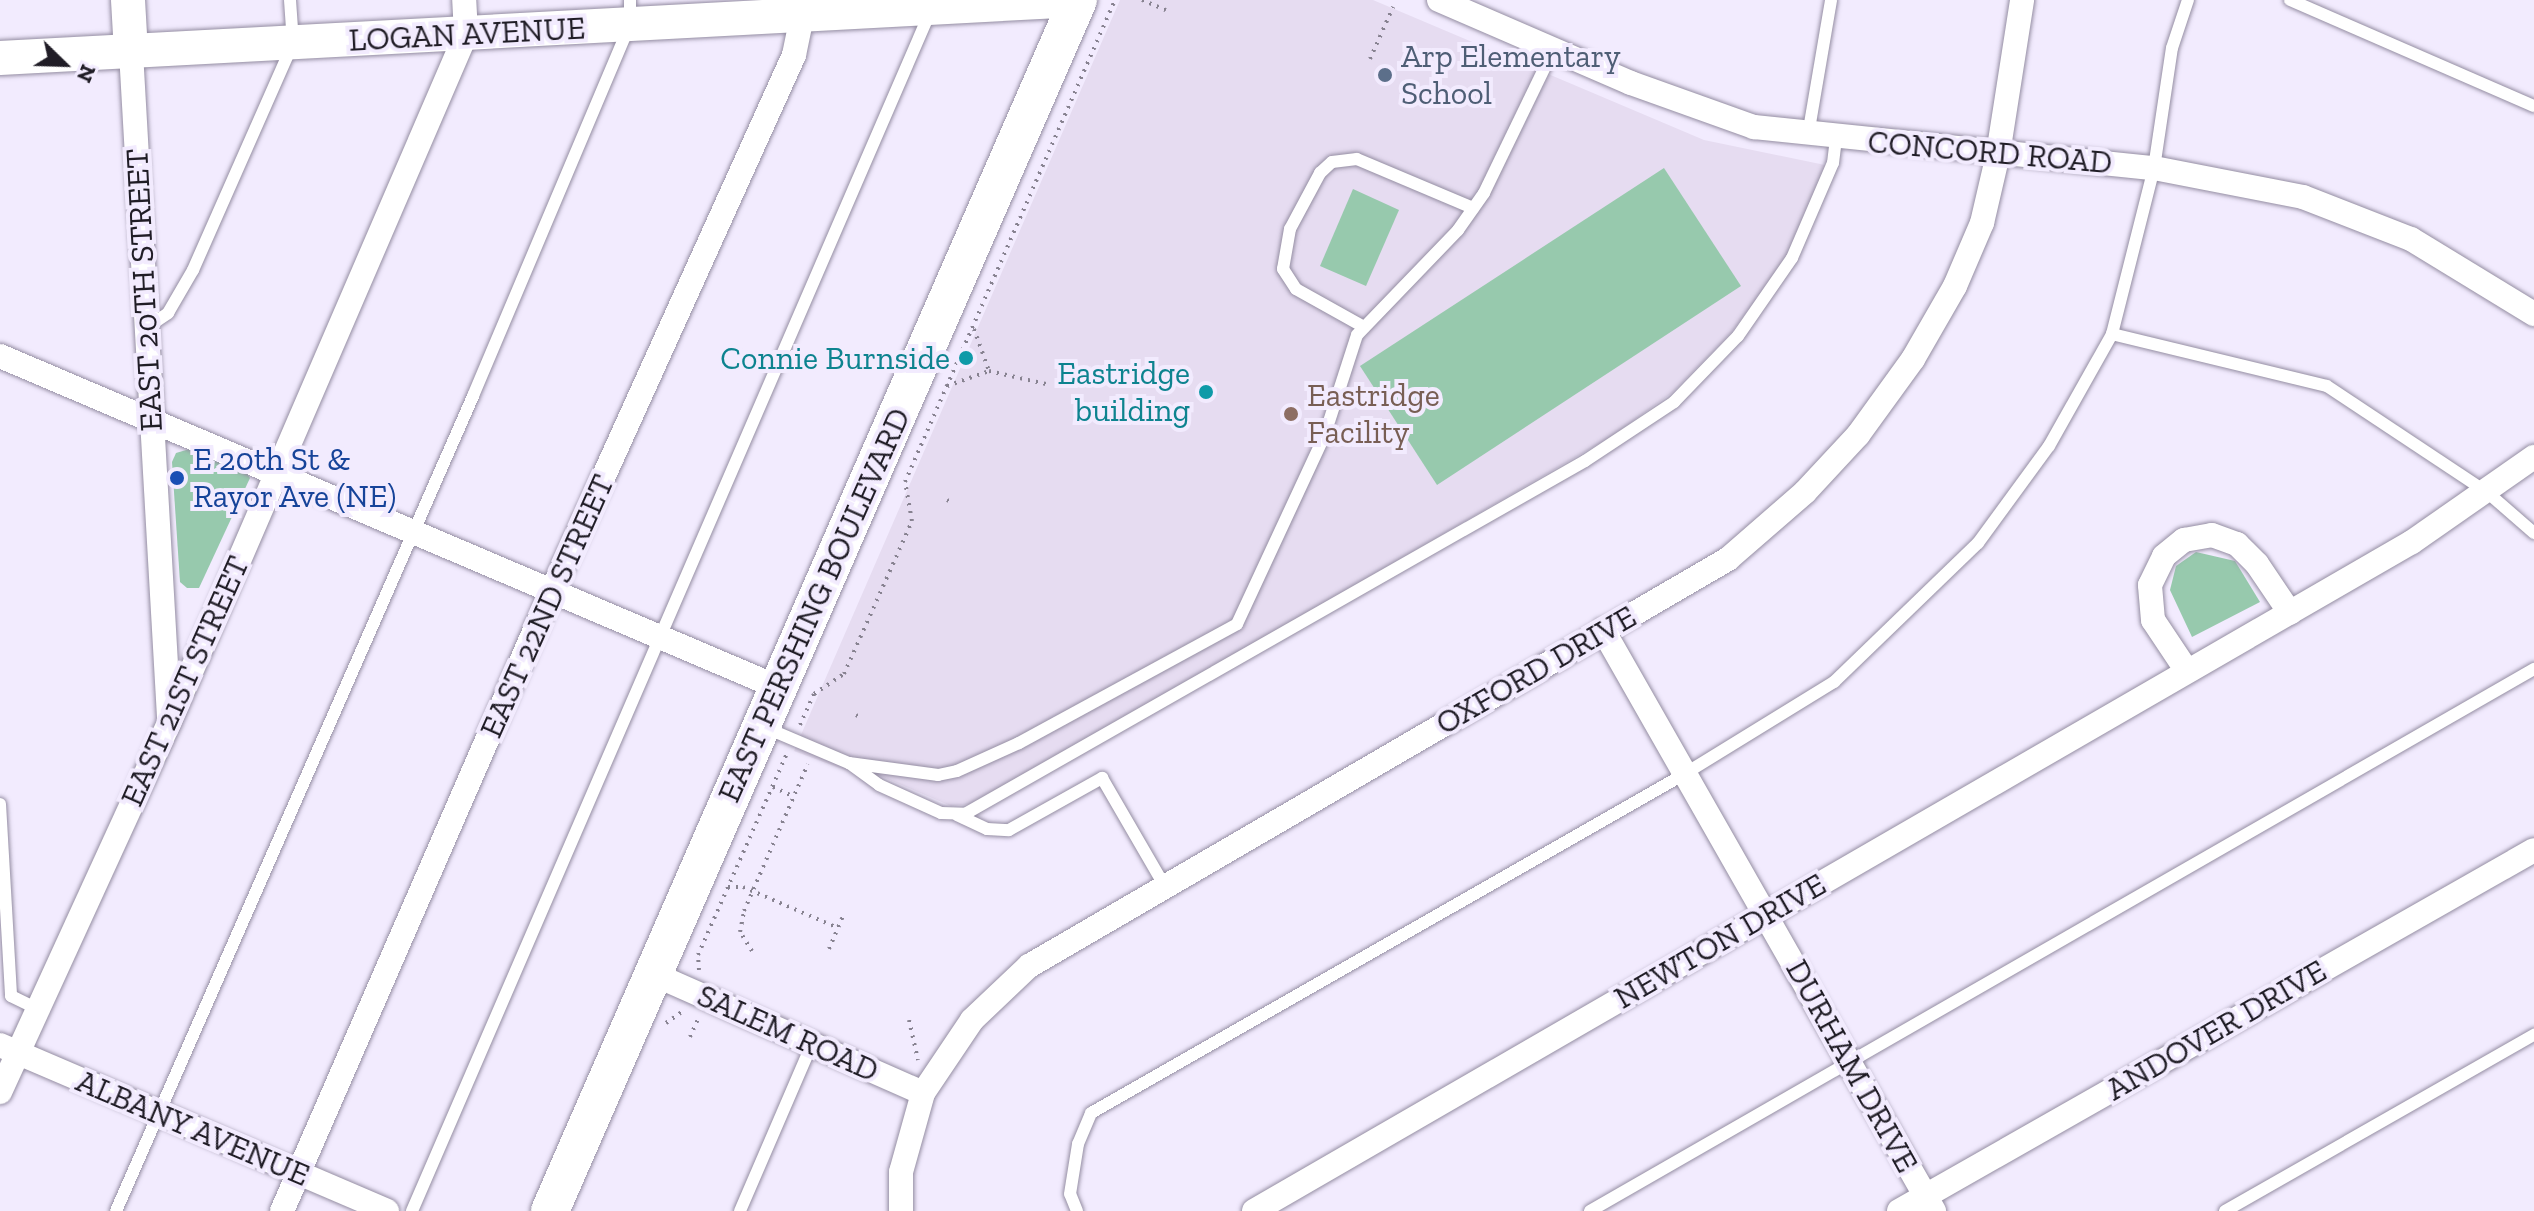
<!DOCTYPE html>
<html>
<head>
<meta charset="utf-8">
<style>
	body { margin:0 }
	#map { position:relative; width:2534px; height:1211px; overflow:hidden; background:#f2ebfe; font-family:"Zilla Slab",serif }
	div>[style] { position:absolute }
	.education>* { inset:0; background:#e6dcf1 }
	.green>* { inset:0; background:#97c9ad }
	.path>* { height:4px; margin-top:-2px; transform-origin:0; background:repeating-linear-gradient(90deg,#878290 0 2px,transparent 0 8px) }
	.roads { filter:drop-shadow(0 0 2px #948da2) drop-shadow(0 0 2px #948da2) }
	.service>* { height:12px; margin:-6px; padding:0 6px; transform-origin:6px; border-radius:6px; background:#fff }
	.minor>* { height:24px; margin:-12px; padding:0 12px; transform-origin:12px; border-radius:12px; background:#fff }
	.secondary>* { height:34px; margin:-17px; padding:0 17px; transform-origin:17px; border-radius:17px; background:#fff }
	.primary>* { height:38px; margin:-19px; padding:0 19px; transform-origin:19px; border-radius:19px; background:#fff }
	.dots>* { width:22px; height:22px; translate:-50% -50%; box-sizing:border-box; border:4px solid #f2ebfe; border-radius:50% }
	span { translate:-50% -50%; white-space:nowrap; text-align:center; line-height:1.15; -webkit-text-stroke:8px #f2ebfe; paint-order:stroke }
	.street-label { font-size:32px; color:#201d26 }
	.service-label { font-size:32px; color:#4e5e75 }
	.left { translate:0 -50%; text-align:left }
	.culture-label { font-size:32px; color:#0d838f }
	.right { translate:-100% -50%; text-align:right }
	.education-label { font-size:32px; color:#785e54 }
	.transit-label { font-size:32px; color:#164399 }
	.north { position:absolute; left:24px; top:24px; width:80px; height:80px; -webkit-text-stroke:6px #f2ebfe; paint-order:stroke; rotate:113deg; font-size:22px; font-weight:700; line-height:32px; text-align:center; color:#201d26 }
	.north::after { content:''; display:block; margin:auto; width:28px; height:36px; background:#201d26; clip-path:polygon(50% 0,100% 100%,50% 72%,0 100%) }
</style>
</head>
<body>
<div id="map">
	<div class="education">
		<i style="clip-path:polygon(1120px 0,1373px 0,1704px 140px,1825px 165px,1823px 175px,1793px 245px,1768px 284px,1730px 334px,1673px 392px,1612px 436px,1343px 592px,971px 804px,951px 806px,876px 774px,845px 770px,794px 751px)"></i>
	</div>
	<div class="green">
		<i style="clip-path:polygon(1664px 168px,1741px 286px,1437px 485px,1360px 366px)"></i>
		<i style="clip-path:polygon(1353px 189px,1399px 210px,1366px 286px,1320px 266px)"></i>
		<i style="clip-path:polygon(193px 448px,246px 472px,250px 478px,199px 588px,187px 588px,180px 582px,172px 462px,176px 453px)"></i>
		<i style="clip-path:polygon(2196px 552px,2235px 561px,2260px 602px,2192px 637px,2170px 590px,2176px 566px)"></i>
	</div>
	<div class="path">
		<i style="left:1142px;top:0;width:26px;rotate:23deg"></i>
		<i style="left:1370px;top:59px;width:57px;rotate:-66.1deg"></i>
		<i style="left:974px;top:329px;width:45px;rotate:70.3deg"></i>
		<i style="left:989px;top:371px;width:63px;rotate:12.9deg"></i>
		<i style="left:947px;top:386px;width:45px;rotate:-19.7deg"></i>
		<i style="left:947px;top:500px;width:4px;rotate:27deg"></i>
		<i style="left:856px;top:715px;width:2px;rotate:27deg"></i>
		<i style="left:800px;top:725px;width:34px;rotate:-66deg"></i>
		<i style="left:814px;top:694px;width:36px;rotate:-34deg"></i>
		<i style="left:844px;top:674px;width:167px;rotate:-66deg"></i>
		<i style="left:912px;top:521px;width:40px;rotate:-100deg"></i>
		<i style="left:905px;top:482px;width:526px;rotate:-66.46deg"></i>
		<i style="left:773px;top:787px;width:21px;rotate:25deg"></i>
		<i style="left:728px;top:887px;width:15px"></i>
		<i style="left:743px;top:887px;width:103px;rotate:23.3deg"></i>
		<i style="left:829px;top:949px;width:38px;rotate:-67deg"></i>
		<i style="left:752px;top:951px;width:22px;rotate:-122deg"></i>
		<i style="left:740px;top:932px;width:21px;rotate:-79deg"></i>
		<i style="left:744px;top:911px;width:160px;rotate:-66.5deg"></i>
		<i style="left:699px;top:970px;width:15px;rotate:-94deg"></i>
		<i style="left:698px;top:955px;width:223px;rotate:-66.2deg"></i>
		<i style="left:909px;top:1020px;width:41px;rotate:77.3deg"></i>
		<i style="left:666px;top:1023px;width:21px;rotate:-35deg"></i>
		<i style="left:690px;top:1037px;width:22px;rotate:-66deg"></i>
	</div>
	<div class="roads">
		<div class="service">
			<i style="left:2290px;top:0;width:266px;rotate:23.5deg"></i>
			<i style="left:1808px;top:135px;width:137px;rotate:-80.3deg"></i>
			<i style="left:1364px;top:327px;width:78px;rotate:-150.8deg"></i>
			<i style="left:1296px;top:289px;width:24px;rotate:-123deg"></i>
			<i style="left:1283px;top:269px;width:41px;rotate:-80.1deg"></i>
			<i style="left:1290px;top:229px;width:64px;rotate:-61.8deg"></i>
			<i style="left:1320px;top:173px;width:16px;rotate:-43deg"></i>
			<i style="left:1332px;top:162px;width:25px;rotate:-7deg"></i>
			<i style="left:1357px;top:159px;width:126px;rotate:22.9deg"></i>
			<i style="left:146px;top:328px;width:27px;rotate:-34deg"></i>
			<i style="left:168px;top:313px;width:50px;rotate:-59.8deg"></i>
			<i style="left:193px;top:270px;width:248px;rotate:-66.2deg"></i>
			<i style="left:293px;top:43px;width:43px;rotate:-94deg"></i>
			<i style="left:2112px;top:334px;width:221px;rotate:13.6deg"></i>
			<i style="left:2327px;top:386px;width:193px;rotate:33.6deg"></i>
			<i style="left:2488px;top:493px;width:61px;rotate:41deg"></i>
			<i style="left:764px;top:727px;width:92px;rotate:23deg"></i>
			<i style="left:849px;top:763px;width:90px;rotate:7.7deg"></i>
			<i style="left:938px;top:775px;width:19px;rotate:-12deg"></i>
			<i style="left:957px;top:771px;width:68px;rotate:-24.3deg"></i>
			<i style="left:1019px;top:743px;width:248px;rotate:-28.6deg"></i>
			<i style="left:1237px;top:624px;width:209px;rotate:-65.1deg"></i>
			<i style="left:1325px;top:434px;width:104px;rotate:-72.1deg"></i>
			<i style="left:1357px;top:335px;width:146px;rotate:-46.1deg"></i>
			<i style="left:1458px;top:230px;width:45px;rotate:-54.9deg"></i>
			<i style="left:1484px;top:193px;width:159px;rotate:-64.2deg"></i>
			<i style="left:849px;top:763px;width:37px;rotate:36deg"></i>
			<i style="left:879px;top:785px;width:68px;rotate:24.3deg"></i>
			<i style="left:941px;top:813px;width:24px;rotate:2deg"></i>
			<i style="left:965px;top:814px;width:713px;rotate:-29.66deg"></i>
			<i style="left:1585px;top:461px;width:107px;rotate:-33.5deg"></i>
			<i style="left:1674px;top:402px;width:92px;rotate:-45.9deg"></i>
			<i style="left:1738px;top:336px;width:95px;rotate:-55.3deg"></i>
			<i style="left:1792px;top:258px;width:103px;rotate:-66.7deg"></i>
			<i style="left:1833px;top:163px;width:25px;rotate:-83deg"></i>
			<i style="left:0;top:804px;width:192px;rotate:86.7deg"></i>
			<i style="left:11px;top:996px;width:30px;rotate:26deg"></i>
			<i style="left:957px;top:815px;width:33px;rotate:25deg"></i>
			<i style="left:987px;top:829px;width:22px;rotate:3deg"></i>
			<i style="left:1009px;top:830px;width:107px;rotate:-29.2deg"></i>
			<i style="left:1102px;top:778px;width:124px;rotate:59.9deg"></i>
			<i style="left:116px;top:1211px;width:890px;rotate:-66.34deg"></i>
			<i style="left:473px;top:396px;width:403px;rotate:-67.1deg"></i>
			<i style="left:630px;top:25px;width:25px;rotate:-90deg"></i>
			<i style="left:412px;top:1211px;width:1308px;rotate:-66.63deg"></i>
			<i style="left:740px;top:1211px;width:182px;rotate:-66.7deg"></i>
			<i style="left:1077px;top:1211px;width:18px;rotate:-112deg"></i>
			<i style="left:1070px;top:1194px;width:51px;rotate:-80.9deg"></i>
			<i style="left:1078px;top:1144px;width:34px;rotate:-67deg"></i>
			<i style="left:1091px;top:1113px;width:685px;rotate:-29.74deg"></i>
			<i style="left:1686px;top:773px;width:174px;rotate:-31.6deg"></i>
			<i style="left:1834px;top:682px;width:200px;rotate:-44deg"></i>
			<i style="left:1978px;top:543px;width:120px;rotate:-53.8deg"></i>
			<i style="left:2049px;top:446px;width:129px;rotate:-60.6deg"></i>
			<i style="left:2112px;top:334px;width:171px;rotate:-75.8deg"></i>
			<i style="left:2154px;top:168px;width:121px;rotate:-81.5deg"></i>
			<i style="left:2172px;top:48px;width:51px;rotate:-71.6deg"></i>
			<i style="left:1590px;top:1211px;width:1089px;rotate:-29.86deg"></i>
			<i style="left:2225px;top:1211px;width:356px;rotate:-29.7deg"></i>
		</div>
		<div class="minor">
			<i style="left:1439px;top:0;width:209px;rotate:23.4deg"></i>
			<i style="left:1631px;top:83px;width:131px;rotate:19.7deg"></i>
			<i style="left:1754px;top:127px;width:402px;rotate:5.9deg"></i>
			<i style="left:2154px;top:168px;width:152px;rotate:11deg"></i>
			<i style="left:2303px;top:197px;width:116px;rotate:21.3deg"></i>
			<i style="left:2411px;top:239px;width:144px;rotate:31.4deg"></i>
			<i style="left:131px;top:52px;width:666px;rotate:86.73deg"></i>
			<i style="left:0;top:356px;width:845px;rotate:23.07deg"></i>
			<i style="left:1603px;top:630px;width:669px;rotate:60.33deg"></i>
			<i style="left:2187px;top:671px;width:61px;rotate:-123.7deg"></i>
			<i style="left:2153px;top:620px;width:35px;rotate:-95deg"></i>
			<i style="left:2150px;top:585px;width:32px;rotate:-64deg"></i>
			<i style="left:2164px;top:556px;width:26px;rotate:-39deg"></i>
			<i style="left:2184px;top:540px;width:28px;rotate:-10deg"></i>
			<i style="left:2212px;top:535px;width:27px;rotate:20deg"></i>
			<i style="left:2237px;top:544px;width:28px;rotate:45deg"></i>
			<i style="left:2257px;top:564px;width:59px;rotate:56deg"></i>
			<i style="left:653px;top:974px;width:295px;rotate:23.8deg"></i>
			<i style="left:0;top:1045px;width:421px;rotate:23.2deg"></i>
			<i style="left:0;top:1092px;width:406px;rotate:-65.4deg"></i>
			<i style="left:169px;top:723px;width:750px;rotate:-66.68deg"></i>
			<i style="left:466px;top:34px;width:34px;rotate:-93deg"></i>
			<i style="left:282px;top:1211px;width:674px;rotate:-66.48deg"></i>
			<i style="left:551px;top:593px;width:590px;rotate:-65.69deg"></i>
			<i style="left:794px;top:55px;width:54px;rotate:-78.3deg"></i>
			<i style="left:901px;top:1211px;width:39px;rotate:-90deg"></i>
			<i style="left:901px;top:1172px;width:82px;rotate:-74.4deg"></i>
			<i style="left:923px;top:1093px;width:88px;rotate:-56.1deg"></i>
			<i style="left:972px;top:1020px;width:79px;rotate:-43.5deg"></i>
			<i style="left:1029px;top:966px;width:809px;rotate:-30.21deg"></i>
			<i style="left:1728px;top:559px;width:102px;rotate:-41deg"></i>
			<i style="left:1805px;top:492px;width:78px;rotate:-47.1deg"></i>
			<i style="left:1858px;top:435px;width:94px;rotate:-54.1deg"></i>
			<i style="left:1913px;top:359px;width:84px;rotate:-60.1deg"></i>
			<i style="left:1955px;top:286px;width:69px;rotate:-66.8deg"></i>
			<i style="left:1982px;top:223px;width:71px;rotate:-76.9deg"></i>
			<i style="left:1998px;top:154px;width:156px;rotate:-81.1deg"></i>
			<i style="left:1254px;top:1211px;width:1337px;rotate:-30.02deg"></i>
			<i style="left:2412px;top:542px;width:149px;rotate:-34.9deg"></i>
			<i style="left:1899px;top:1211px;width:730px;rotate:-29.62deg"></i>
		</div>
		<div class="secondary">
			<i style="left:128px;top:0;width:52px;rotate:86.7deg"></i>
			<i style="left:0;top:58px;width:1079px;rotate:-3.08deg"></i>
		</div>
		<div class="primary">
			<i style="left:550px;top:1211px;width:1321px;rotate:-66.44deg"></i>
		</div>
	</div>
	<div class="dots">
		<i style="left:1385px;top:75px;background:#5c6f8a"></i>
		<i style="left:966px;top:358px;background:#0f9aa8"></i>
		<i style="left:1206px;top:392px;background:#0f9aa8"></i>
		<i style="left:1291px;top:414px;background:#8d6e63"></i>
		<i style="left:177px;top:478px;background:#1a4fb4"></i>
	</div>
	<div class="street-label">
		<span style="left:467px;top:34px;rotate:-3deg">LOGAN AVENUE</span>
		<span style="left:1990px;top:152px;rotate:5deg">CONCORD ROAD</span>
		<span style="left:144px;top:290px;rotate:-93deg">EAST 20TH STREET</span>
		<span style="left:814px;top:605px;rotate:-66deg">EAST PERSHING BOULEVARD</span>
		<span style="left:547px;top:606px;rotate:-66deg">EAST 22ND STREET</span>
		<span style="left:1536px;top:670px;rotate:-30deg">OXFORD DRIVE</span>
		<span style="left:185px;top:681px;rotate:-66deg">EAST 21ST STREET</span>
		<span style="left:1720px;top:941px;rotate:-30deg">NEWTON DRIVE</span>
		<span style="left:2216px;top:1030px;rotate:-30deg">ANDOVER DRIVE</span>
		<span style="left:788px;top:1033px;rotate:24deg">SALEM ROAD</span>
		<span style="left:1852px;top:1066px;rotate:61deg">DURHAM DRIVE</span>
		<span style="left:193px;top:1128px;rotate:23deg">ALBANY AVENUE</span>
	</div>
	<div class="service-label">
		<span class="left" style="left:1401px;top:75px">Arp Elementary<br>School</span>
	</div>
	<div class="culture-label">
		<span class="right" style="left:950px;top:358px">Connie Burnside</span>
		<span class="right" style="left:1190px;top:392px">Eastridge<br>building</span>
	</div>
	<div class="education-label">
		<span class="left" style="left:1307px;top:414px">Eastridge<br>Facility</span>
	</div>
	<div class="transit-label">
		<span class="left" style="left:193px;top:478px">E 20th St &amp;<br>Rayor Ave (NE)</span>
	</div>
	<div class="north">N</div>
</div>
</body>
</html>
